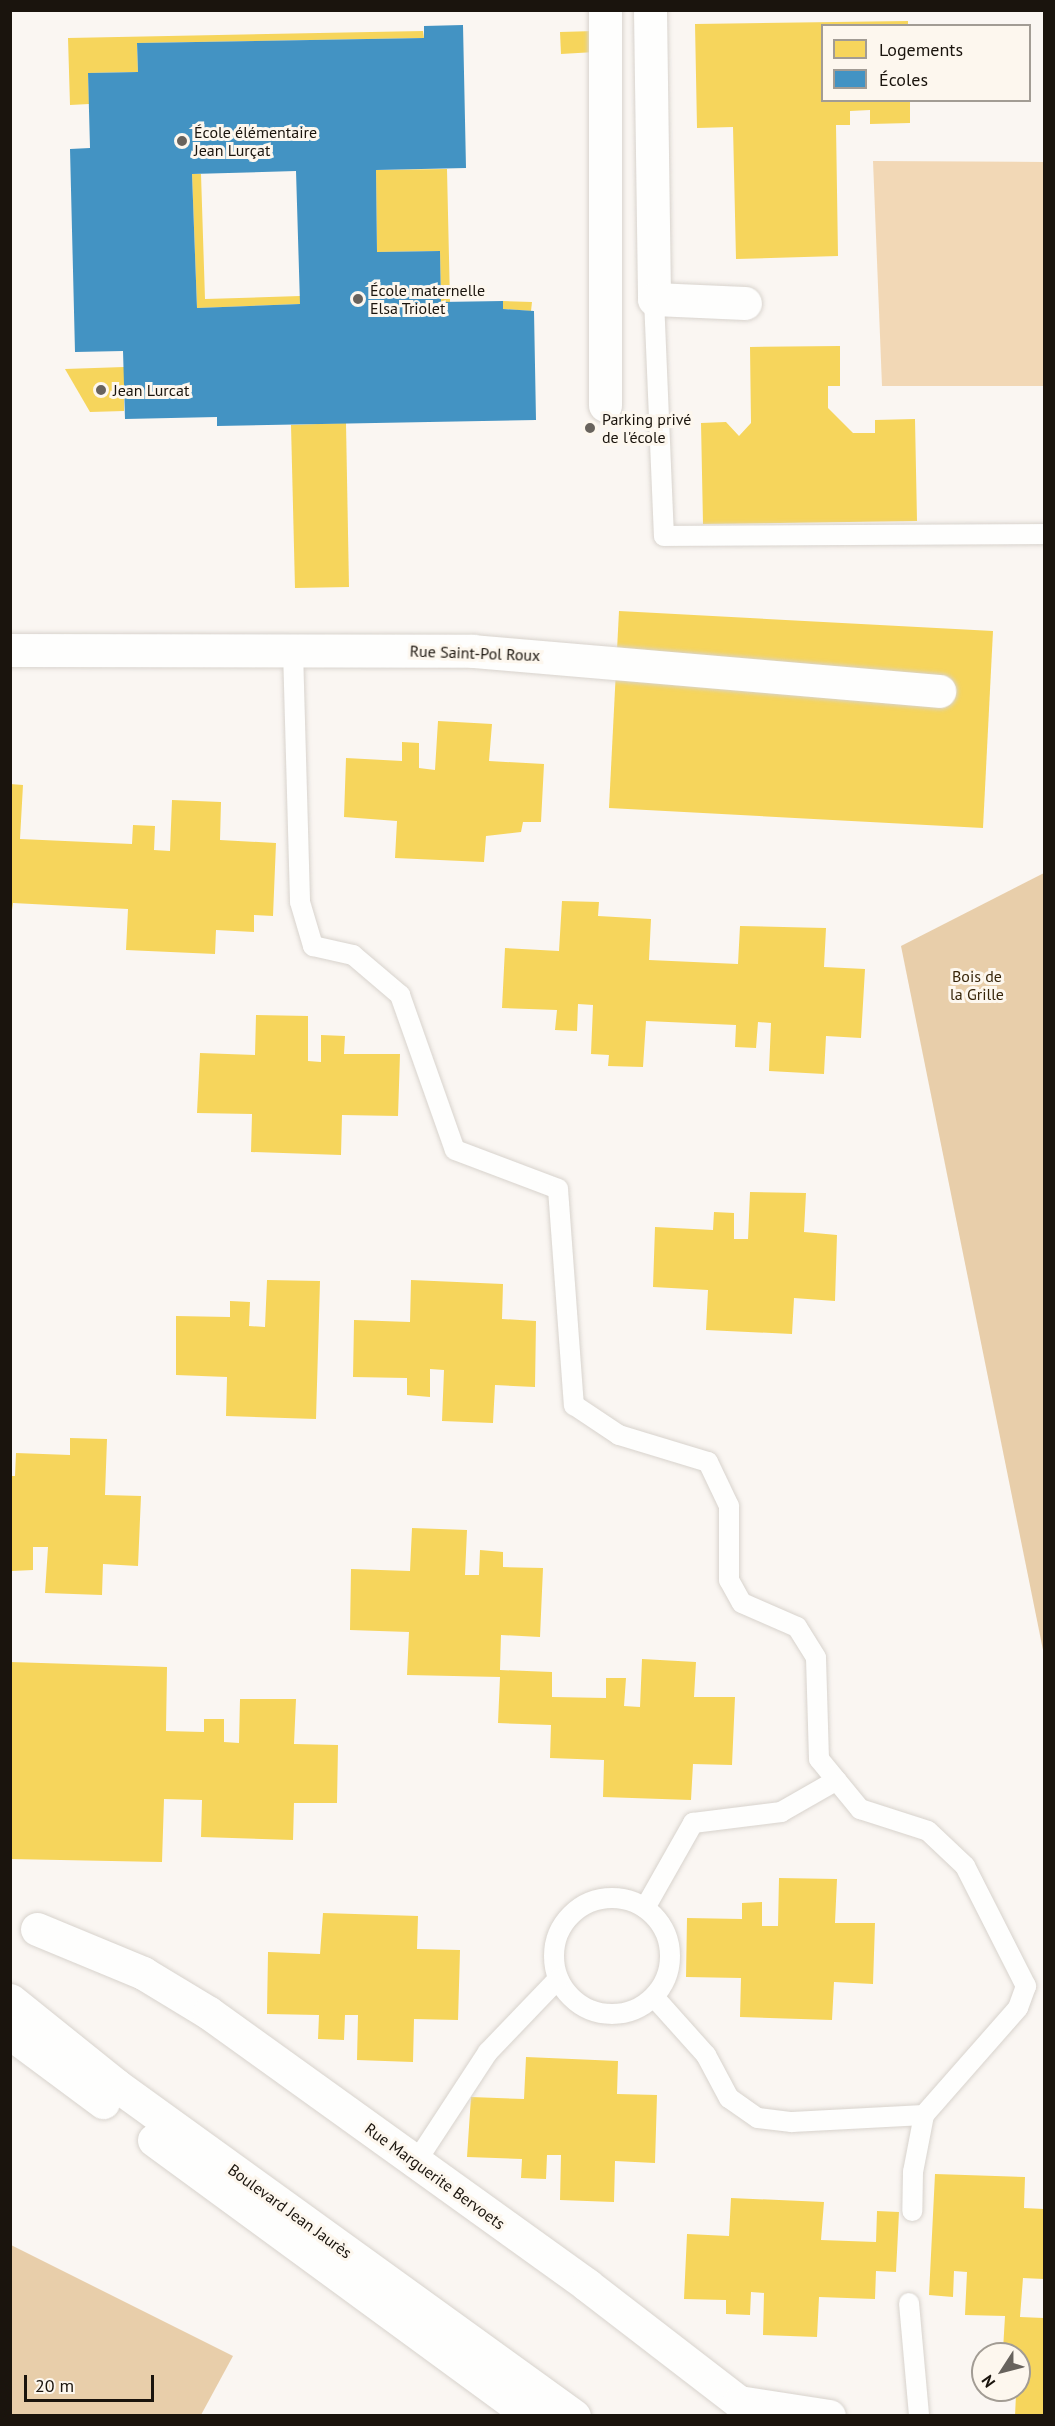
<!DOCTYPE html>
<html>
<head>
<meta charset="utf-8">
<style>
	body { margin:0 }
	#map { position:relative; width:1055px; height:2426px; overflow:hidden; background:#faf6f2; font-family:"PT Sans",sans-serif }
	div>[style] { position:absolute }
	.green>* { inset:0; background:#f2d8b6 }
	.forest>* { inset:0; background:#e8ceaa }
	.homes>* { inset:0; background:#f6d55c }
	.schools>* { inset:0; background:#4393c3 }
	.roads { filter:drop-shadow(0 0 2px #d8d3cd) drop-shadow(0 0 2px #d8d3cd) }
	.service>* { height:20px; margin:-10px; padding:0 10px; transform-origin:10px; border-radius:10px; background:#fefefd }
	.service>.ring { margin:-10px; padding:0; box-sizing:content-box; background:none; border:20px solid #fefefd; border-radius:50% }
	.minor>* { height:33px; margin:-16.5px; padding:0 16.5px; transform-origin:16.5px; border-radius:16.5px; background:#fefefd }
	.tertiary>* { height:33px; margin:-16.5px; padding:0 16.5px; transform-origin:16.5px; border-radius:16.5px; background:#fefefd }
	.dots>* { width:16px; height:16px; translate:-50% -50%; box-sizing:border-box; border:3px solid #fdf7ee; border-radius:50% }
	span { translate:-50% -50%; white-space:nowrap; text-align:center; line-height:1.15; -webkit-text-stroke:6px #fdf7ee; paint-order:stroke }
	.poi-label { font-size:16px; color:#1a140d }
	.left { translate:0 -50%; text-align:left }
	.street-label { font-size:16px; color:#1a140d }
	.park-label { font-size:16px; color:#38260a }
	.frame { position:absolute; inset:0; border:12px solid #1a140d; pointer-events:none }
	.legend { position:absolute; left:821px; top:24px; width:210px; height:78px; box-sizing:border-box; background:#fdf7ee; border:2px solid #a29c94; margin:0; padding:8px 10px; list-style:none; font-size:18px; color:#1a140d }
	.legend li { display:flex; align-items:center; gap:12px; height:30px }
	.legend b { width:30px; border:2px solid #a29c94 }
	.north { position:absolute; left:971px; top:2342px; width:60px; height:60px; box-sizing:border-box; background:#fdf7ee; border:2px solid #a29c94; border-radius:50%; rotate:234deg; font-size:16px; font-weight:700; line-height:24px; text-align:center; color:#1a140d }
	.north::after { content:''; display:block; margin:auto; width:21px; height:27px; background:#68635d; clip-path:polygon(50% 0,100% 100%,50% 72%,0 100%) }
	.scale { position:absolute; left:24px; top:2375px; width:130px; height:27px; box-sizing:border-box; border:3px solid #1a140d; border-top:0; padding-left:8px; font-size:18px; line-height:21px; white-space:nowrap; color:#1a140d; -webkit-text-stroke:4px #fdf7ee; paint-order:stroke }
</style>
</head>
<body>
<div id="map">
	<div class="green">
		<i style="clip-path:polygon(873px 161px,1044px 162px,1044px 386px,882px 386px)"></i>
	</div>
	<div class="forest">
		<i style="clip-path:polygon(1044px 873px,1044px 1655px,901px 946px)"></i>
		<i style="clip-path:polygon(11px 2245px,233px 2356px,201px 2415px,11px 2415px)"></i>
	</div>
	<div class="homes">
		<i style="clip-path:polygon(908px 21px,908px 26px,822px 26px,822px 100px,910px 100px,910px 123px,870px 124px,870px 110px,850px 111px,850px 125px,836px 125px,838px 256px,736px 259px,733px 127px,697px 128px,695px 24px)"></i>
		<i style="clip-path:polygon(423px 31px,424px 38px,137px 43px,138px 72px,88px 73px,89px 104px,70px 105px,68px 38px)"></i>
		<i style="clip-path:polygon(595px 31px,595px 52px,561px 54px,560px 32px)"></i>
		<i style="clip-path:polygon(447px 169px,450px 302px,441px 302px,440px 251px,377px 252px,376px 170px)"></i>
		<i style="clip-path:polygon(192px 174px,201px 174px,205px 299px,300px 296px,300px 304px,197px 308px)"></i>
		<i style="clip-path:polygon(503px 301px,532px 302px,531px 311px,503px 309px)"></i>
		<i style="clip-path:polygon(840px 346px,840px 386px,828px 386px,828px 408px,853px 433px,875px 433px,875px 420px,915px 419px,917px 521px,703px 524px,701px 423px,726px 422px,739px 436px,751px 423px,750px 347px)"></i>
		<i style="clip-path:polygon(124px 367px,124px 411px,90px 412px,65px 369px)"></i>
		<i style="clip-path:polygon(346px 423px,349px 587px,295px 588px,291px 425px)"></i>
		<i style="clip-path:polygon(619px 611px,993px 631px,983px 828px,609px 808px)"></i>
		<i style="clip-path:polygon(438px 721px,492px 724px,489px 761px,544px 764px,541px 822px,523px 822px,521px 832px,486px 836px,484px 862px,395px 858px,397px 821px,344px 817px,346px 758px,402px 761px,402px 742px,419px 743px,419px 768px,435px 770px)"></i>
		<i style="clip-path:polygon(10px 784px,23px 785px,20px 839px,132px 844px,133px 825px,155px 826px,154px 850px,170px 851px,172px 800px,221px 802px,220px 840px,276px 843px,273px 916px,254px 915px,254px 932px,216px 930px,215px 954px,126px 950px,128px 909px,13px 903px,10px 924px)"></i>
		<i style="clip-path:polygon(562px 901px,599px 902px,598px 916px,651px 919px,649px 960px,738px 964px,740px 926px,826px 928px,824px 967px,865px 969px,861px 1038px,826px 1036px,824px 1074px,769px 1071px,771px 1023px,758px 1022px,756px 1048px,735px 1047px,736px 1025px,646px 1021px,643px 1067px,608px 1066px,609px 1055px,591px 1054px,593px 1005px,578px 1004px,577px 1031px,555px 1030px,557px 1010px,502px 1008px,505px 948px,559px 951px)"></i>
		<i style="clip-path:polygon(256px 1015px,308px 1016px,308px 1061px,321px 1062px,321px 1035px,345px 1036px,344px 1054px,400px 1054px,398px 1116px,342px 1115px,341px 1155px,251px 1152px,252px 1114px,197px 1113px,200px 1053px,255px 1055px)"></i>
		<i style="clip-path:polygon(750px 1192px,806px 1193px,804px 1232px,837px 1235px,835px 1301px,794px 1298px,792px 1334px,706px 1330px,708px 1290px,653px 1287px,655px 1227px,713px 1230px,714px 1212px,734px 1213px,734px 1239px,748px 1239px)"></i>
		<i style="clip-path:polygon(267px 1280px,320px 1281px,316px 1419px,226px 1416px,227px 1377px,176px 1375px,176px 1316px,230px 1317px,230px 1301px,250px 1302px,249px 1326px,265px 1327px)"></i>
		<i style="clip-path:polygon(411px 1280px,503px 1284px,502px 1319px,536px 1321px,535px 1387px,495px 1385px,493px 1423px,442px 1421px,444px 1370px,430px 1369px,430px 1397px,407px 1395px,407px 1378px,353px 1377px,354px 1320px,410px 1322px)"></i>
		<i style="clip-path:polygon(70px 1438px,107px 1439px,105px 1495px,141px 1496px,138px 1566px,103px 1564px,102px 1595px,45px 1593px,48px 1547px,33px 1547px,33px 1570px,12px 1571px,10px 1476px,15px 1476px,16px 1453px,70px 1455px)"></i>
		<i style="clip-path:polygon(412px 1528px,467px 1530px,465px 1575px,479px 1575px,480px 1550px,503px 1552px,503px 1567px,543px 1568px,540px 1637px,501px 1635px,500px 1670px,552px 1672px,552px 1697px,606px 1698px,606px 1678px,626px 1678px,624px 1706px,640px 1707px,642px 1659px,696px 1662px,694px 1697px,735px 1697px,732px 1765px,693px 1764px,691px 1800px,603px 1797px,604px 1760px,550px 1758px,551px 1725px,498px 1723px,500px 1677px,407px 1675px,409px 1632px,350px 1630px,351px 1569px,410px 1571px)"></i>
		<i style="clip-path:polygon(10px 1662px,167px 1667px,166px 1731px,204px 1732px,204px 1719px,224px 1719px,224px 1742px,239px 1743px,240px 1699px,296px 1699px,294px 1744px,338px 1745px,337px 1803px,294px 1803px,293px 1840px,201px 1837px,202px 1800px,164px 1799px,162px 1862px,10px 1859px)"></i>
		<i style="clip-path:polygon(779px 1878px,837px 1879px,835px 1923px,875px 1923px,873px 1984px,834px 1982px,832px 2020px,740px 2017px,741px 1978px,686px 1977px,687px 1918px,742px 1919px,742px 1903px,762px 1902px,762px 1926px,778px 1926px)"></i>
		<i style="clip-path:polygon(323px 1913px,418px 1916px,417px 1949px,460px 1950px,458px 2020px,414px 2019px,413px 2062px,357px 2060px,358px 2015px,345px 2015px,344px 2040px,318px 2039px,319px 2015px,267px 2014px,268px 1952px,320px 1954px)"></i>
		<i style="clip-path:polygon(526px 2057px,618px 2061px,617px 2094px,657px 2095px,655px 2163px,615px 2161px,614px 2202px,560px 2200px,561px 2155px,547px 2155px,546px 2179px,521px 2178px,522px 2159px,467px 2157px,471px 2097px,524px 2099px)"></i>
		<i style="clip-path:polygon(935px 2174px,1025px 2177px,1024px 2208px,1044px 2209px,1044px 2279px,1023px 2278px,1020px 2317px,1044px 2318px,1044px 2416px,1015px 2416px,1018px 2351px,1003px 2350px,1005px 2316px,965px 2315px,967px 2272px,954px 2271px,953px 2297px,929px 2295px)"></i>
		<i style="clip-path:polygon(731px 2198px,824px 2202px,821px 2240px,876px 2242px,877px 2211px,899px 2212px,896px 2272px,876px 2271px,875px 2299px,819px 2297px,817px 2337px,763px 2335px,764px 2293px,751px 2292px,750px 2315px,726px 2314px,726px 2300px,684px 2299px,687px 2234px,729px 2236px)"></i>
	</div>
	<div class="schools">
		<i style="clip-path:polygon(evenodd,463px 25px,466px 168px,376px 170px,377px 252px,440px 251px,441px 302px,503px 301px,503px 309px,534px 311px,536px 420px,217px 426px,217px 417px,125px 419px,123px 351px,75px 352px,70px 149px,90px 148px,88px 73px,138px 72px,137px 43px,424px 38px,424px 26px,463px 25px,296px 171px,300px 304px,197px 308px,192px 174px,296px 171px)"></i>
	</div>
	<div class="roads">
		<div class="service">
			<i style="left:654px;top:299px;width:237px;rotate:87.6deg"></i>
			<i style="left:664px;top:536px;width:380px;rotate:-0.3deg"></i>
			<i style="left:293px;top:650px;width:252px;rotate:88.4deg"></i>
			<i style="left:300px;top:902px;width:46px;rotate:73.5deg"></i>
			<i style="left:313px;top:946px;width:41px;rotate:12.7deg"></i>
			<i style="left:353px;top:955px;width:62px;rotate:40.4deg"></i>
			<i style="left:400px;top:995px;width:164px;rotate:70.5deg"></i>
			<i style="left:455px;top:1150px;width:110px;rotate:20.7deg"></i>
			<i style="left:558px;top:1189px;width:217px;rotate:85.8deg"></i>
			<i style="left:574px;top:1405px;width:54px;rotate:33.7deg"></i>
			<i style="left:619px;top:1435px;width:93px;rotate:16.9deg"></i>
			<i style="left:708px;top:1462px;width:49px;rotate:64.5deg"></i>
			<i style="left:729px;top:1506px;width:74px;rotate:90deg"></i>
			<i style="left:729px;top:1580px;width:26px;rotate:61deg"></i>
			<i style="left:742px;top:1603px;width:60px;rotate:23.6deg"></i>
			<i style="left:797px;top:1627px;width:36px;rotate:58deg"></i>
			<i style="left:816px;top:1658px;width:101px;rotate:88.3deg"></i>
			<i style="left:819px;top:1759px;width:65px;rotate:50.6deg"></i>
			<i style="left:860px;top:1809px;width:71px;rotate:17.9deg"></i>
			<i style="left:928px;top:1831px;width:51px;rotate:43.4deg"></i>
			<i style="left:965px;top:1866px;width:135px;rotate:63.1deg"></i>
			<i style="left:1026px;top:1986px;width:23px;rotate:110deg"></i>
			<i style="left:1018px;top:2008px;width:142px;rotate:131.3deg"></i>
			<i style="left:924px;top:2115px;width:58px;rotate:100.9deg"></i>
			<i style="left:913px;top:2172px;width:39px;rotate:91deg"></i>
			<i class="ring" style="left:554px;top:1898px;width:96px;height:96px"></i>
			<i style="left:645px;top:1908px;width:98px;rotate:-60.5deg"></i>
			<i style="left:693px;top:1823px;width:89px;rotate:-7.1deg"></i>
			<i style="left:781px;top:1812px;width:64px;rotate:-29.7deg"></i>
			<i style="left:654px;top:1997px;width:78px;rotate:48.1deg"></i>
			<i style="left:706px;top:2055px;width:49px;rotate:61.9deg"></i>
			<i style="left:729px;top:2098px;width:35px;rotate:35deg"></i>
			<i style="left:758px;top:2118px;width:34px;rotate:7deg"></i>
			<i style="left:792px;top:2122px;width:132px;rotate:-3deg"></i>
			<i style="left:416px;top:2162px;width:131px;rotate:-56.8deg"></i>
			<i style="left:488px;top:2052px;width:101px;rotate:-46.2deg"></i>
			<i style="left:909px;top:2303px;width:113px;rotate:84.9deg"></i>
		</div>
		<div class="minor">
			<i style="left:650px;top:10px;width:289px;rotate:89.2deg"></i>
			<i style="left:654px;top:299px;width:91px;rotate:2.5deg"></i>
			<i style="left:605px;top:405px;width:395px;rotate:-90deg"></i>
			<i style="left:10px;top:650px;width:463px;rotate:0.1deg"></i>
			<i style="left:473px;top:651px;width:468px;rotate:4.9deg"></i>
			<i style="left:37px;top:1929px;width:115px;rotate:22.5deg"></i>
			<i style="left:143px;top:1973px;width:77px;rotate:31.2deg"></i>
			<i style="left:209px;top:2013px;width:466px;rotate:35.7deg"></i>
			<i style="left:587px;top:2285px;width:192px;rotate:37.6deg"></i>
			<i style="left:739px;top:2402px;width:91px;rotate:8.8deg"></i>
		</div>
		<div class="tertiary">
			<i style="left:10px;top:2000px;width:136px;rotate:38.7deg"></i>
			<i style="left:116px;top:2085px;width:565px;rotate:35.86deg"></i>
			<i style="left:10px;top:2033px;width:116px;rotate:36.6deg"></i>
			<i style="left:154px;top:2140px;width:467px;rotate:36.2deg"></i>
		</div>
	</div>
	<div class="dots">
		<i style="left:182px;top:141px;background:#68635d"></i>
		<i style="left:358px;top:299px;background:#68635d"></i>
		<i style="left:101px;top:390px;background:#68635d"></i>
		<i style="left:590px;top:428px;background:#68635d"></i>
	</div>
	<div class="poi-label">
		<span class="left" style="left:194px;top:141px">École élémentaire<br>Jean Lurçat</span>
		<span class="left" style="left:370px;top:299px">École maternelle<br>Elsa Triolet</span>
		<span class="left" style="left:113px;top:390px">Jean Lurcat</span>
		<span class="left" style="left:602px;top:428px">Parking privé<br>de l'école</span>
	</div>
	<div class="street-label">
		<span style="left:475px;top:653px;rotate:2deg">Rue Saint-Pol Roux</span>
		<span style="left:435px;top:2176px;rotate:36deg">Rue Marguerite Bervoets</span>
		<span style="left:290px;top:2211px;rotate:36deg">Boulevard Jean Jaurès</span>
	</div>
	<div class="park-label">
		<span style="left:977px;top:985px">Bois de<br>la Grille</span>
	</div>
	<div class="frame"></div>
	<ul class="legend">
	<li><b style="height:16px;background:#f6d55c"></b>Logements</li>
	<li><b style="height:16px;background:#4393c3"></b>Écoles</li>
	</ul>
	<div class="north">N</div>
	<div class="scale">20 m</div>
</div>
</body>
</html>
